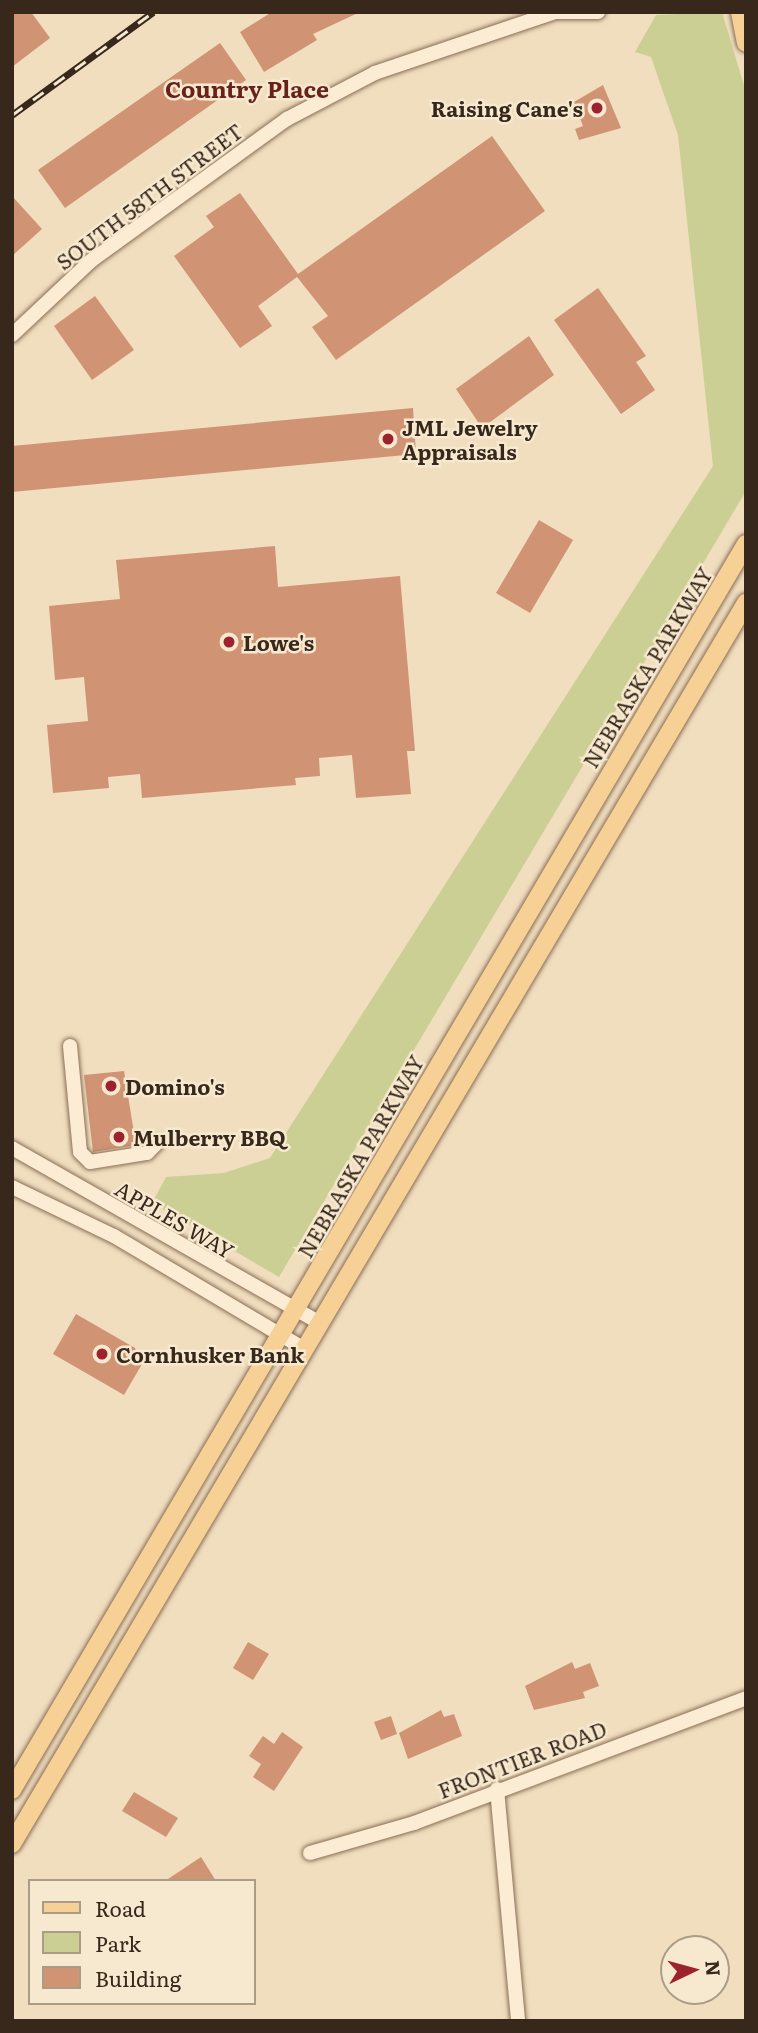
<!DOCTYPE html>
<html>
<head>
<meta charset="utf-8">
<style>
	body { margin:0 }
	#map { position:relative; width:758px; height:2033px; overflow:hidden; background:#f0debf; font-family:Literata,serif }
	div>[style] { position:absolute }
	.green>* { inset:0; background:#cccf93 }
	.building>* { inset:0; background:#d09373 }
	.roads { filter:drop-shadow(0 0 2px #8a6e56) drop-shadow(0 0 2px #8a6e56) }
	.minor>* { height:14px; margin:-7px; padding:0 7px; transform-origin:7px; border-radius:7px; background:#fbecd3 }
	.major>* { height:18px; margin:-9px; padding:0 9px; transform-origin:9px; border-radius:9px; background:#f6d094 }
	.rail>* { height:7px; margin-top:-3.5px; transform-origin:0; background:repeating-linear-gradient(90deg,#f7e9cf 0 13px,#38281c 0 26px); box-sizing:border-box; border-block:2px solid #38281c }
	.dots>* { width:19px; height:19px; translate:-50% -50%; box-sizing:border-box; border:4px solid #f7e9cf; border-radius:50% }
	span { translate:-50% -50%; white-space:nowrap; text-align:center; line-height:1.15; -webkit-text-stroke:5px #f7e9cf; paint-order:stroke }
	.poi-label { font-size:21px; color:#38281c; font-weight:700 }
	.right { translate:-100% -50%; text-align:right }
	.left { translate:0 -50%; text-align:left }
	.street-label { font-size:21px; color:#38281c }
	.neighbourhood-label { font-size:23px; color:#672319; font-weight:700 }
	.frame { position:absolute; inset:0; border:14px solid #38281c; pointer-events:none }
	.legend { position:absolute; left:28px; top:1879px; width:228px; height:126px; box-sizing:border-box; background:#f7e9cf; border:2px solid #ab9c87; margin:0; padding:9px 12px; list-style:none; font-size:21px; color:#38281c }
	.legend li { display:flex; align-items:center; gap:14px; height:35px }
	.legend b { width:35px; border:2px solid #ab9c87 }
	.north { position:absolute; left:660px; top:1935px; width:70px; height:70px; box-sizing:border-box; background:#f7e9cf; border:2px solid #ab9c87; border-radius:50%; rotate:85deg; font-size:19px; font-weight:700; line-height:28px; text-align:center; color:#38281c }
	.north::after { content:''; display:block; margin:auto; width:24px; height:32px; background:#9c232d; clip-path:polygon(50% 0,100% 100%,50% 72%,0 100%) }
</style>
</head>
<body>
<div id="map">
	<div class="green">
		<i style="clip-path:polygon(722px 12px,746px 92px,746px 491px,279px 1277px,152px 1203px,166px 1177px,224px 1173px,270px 1158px,713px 466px,678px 135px,651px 57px,635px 52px,656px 15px)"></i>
	</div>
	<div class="building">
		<i style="clip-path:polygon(12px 12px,31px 12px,50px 38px,12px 67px)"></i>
		<i style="clip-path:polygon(272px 12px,360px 12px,313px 34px,317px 40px,264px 72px,240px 32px)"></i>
		<i style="clip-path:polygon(220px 43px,246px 80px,65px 208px,38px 170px)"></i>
		<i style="clip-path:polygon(603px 85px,621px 128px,579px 140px,575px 129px,583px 126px,574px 102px)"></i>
		<i style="clip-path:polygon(492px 136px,545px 211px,336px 360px,312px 327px,328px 316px,297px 277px,258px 306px,272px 326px,240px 348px,174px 256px,214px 227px,206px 216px,240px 193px,298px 274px)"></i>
		<i style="clip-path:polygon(12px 196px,42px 229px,12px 256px)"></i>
		<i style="clip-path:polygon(598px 288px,646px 356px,636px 362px,655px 390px,621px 414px,554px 320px)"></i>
		<i style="clip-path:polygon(95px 296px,134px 350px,92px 380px,54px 326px)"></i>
		<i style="clip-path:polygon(529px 336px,554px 375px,482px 428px,456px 389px)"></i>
		<i style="clip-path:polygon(413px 408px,416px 454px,12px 492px,12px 446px)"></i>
		<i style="clip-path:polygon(539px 520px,573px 540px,530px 613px,496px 593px)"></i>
		<i style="clip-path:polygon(275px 546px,278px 587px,400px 576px,415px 751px,407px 751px,411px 794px,356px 798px,352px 755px,319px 758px,320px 776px,295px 778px,296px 785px,142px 798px,140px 774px,108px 777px,109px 788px,53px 793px,47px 725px,88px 721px,84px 677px,55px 680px,49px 606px,120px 599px,116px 560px)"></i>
		<i style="clip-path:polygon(124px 1071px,136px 1145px,93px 1152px,84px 1075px)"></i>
		<i style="clip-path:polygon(76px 1314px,135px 1348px,142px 1364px,124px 1395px,53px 1354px)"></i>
		<i style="clip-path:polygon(248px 1642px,269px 1654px,253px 1680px,233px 1668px)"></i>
		<i style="clip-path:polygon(572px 1662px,575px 1669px,590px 1663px,599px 1686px,583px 1692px,585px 1698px,534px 1710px,525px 1686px)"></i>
		<i style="clip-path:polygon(441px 1710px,444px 1717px,454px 1714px,462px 1736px,408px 1759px,399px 1733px)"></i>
		<i style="clip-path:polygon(391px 1716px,397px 1734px,381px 1740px,374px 1722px)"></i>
		<i style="clip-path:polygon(282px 1732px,303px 1747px,274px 1791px,253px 1777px,261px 1764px,249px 1756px,263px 1736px,274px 1744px)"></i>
		<i style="clip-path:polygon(134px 1792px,178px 1818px,166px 1837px,122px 1811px)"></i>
		<i style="clip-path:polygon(201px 1857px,216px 1881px,165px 1881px)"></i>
	</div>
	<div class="roads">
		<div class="minor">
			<i style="left:556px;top:12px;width:42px"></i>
			<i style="left:12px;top:335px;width:110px;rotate:-43.2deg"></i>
			<i style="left:92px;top:260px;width:241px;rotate:-35.9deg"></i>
			<i style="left:287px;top:119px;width:99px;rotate:-27.6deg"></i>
			<i style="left:375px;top:73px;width:190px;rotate:-18.7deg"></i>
			<i style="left:70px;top:1046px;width:106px;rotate:84.6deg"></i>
			<i style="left:80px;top:1152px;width:14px;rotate:45deg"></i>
			<i style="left:90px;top:1162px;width:58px;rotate:-9deg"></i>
			<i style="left:147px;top:1153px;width:14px;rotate:-45deg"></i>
			<i style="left:12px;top:1148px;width:354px;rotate:29.6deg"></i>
			<i style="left:12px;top:1187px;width:113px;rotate:25.7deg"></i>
			<i style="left:114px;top:1236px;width:221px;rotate:30.7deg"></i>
			<i style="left:497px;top:1789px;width:233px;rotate:84.8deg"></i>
			<i style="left:310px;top:1853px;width:108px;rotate:-16.1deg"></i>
			<i style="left:414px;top:1823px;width:355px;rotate:-20.6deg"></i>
		</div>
		<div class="major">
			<i style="left:740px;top:12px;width:31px;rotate:79deg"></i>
			<i style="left:12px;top:1790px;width:1446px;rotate:-59.5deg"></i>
			<i style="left:12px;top:1844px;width:1442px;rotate:-59.4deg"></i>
		</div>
	</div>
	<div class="rail">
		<i style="left:12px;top:115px;width:175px;rotate:-36.1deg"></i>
	</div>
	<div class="dots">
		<i style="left:597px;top:108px;background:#9c232d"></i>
		<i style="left:388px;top:439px;background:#9c232d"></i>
		<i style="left:229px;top:642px;background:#9c232d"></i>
		<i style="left:111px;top:1086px;background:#9c232d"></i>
		<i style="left:119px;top:1137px;background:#9c232d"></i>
		<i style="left:102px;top:1354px;background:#9c232d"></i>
	</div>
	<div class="poi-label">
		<span class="right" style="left:583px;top:108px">Raising Cane's</span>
		<span class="left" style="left:402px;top:439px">JML Jewelry<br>Appraisals</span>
		<span class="left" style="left:243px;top:642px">Lowe's</span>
		<span class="left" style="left:125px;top:1086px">Domino's</span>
		<span class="left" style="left:133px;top:1137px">Mulberry BBQ</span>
		<span class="left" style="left:116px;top:1354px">Cornhusker Bank</span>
	</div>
	<div class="street-label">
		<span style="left:149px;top:196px;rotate:-37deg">SOUTH 58TH STREET</span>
		<span style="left:647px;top:667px;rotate:-59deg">NEBRASKA PARKWAY</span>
		<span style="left:360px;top:1156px;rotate:-60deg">NEBRASKA PARKWAY</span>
		<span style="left:175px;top:1219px;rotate:30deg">APPLES WAY</span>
		<span style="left:522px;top:1759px;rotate:-21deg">FRONTIER ROAD</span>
	</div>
	<div class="neighbourhood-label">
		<span style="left:247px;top:88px">Country Place</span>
	</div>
	<div class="frame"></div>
	<ul class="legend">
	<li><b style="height:9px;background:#f6d094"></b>Road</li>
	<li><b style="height:19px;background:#cccf93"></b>Park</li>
	<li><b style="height:19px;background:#d09373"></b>Building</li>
	</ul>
	<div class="north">N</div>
</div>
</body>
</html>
